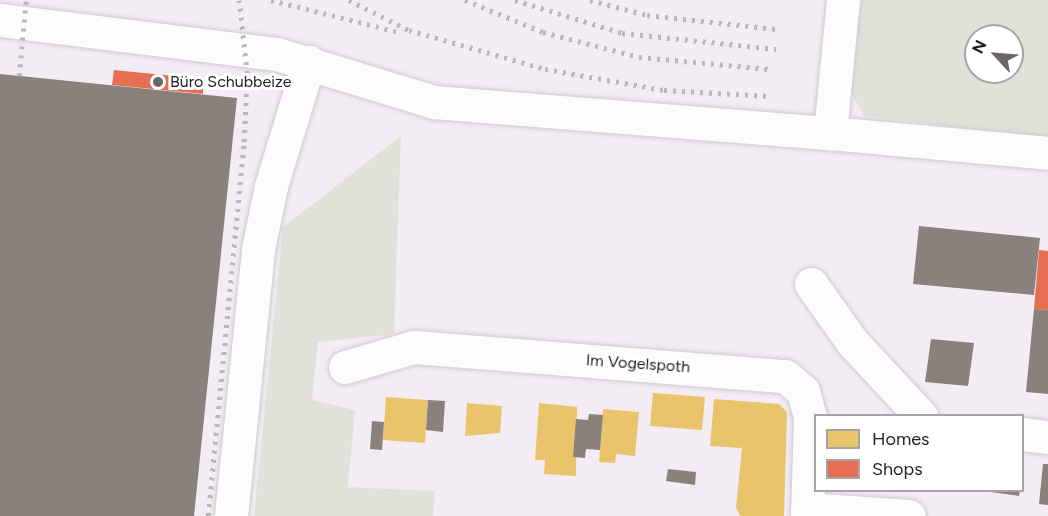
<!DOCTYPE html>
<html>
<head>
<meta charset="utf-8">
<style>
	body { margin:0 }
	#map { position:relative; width:1048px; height:516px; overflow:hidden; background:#f4ecf4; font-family:Figtree,sans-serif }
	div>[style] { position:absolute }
	.green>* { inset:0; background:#e0e2da }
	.homes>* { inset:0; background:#e9c46a }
	.shops>* { inset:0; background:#e76f51 }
	.industry>* { inset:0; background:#8a817c }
	.roads { filter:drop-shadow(0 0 2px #d0c9d0) drop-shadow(0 0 2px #d0c9d0) }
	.minor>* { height:33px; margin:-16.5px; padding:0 16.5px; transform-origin:16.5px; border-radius:16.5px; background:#fdfcfd }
	.rail>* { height:4.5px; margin-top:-2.25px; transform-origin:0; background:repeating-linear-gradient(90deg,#bab9ba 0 3px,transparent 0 9px) }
	.dots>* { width:16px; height:16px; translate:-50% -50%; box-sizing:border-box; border:3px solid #fff; border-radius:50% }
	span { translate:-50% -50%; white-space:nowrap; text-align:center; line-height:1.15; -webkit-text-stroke:6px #fff; paint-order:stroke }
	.poi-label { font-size:16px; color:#211c21 }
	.left { translate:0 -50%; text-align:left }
	.street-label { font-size:16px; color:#211c21 }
	.legend { position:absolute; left:814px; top:414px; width:210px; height:78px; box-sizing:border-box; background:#fff; border:2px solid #a6a4a6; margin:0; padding:8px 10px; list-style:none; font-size:18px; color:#211c21 }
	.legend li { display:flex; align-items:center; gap:12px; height:30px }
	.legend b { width:30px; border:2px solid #a6a4a6 }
	.north { position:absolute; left:964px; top:24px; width:60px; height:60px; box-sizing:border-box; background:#fff; border:2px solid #a6a4a6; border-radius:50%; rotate:296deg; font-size:16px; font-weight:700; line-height:24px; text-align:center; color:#211c21 }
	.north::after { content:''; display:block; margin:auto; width:21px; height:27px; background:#6b656b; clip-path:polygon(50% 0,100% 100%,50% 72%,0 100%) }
</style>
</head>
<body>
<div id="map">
	<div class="green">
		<i style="clip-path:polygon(evenodd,859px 0,1048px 0,1048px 138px,864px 116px,851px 92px,859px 0,976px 36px,1012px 36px,1012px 72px,976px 72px,976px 36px)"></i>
		<i style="clip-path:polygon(401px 136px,394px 334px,318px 342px,312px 400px,355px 410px,348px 487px,435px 491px,433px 516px,254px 516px,283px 227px)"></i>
	</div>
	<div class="homes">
		<i style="clip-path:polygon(653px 393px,705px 397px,702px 430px,650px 426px)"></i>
		<i style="clip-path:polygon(386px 397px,428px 400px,425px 443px,383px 440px)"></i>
		<i style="clip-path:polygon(714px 399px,779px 404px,787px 412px,784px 516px,740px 516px,736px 507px,742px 448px,710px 446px)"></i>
		<i style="clip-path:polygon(467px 403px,502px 406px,500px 433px,465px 436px)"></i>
		<i style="clip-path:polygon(539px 403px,577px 407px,576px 476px,544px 474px,545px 460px,535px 460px)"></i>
		<i style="clip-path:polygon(603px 409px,639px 412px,635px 456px,616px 454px,615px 463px,599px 462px)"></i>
	</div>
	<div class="shops">
		<i style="clip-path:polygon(114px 70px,203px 79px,203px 94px,112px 85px)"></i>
		<i style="clip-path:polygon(1039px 250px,1048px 251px,1048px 310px,1034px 309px)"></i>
	</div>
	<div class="industry">
		<i style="clip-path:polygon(0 74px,237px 98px,194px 516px,0 516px)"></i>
		<i style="clip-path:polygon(919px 226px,1040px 238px,1034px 295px,913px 284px)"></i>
		<i style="clip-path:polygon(1034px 309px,1048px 310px,1048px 394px,1026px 392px)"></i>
		<i style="clip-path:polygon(931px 339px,974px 343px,968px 386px,925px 382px)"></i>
		<i style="clip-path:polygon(428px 400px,445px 401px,443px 432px,426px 430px)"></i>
		<i style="clip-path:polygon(589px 414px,603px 415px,600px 450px,586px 449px,585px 458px,573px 457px,576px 419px,588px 420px)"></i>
		<i style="clip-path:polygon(372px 421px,384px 422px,382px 450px,370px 449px)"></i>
		<i style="clip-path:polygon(1043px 464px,1048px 464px,1048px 505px,1039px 504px)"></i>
		<i style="clip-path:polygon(668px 469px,696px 472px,695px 485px,666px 481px)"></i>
		<i style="clip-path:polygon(976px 490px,1020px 490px,1019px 496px)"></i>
	</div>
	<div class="roads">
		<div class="minor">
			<i style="left:843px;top:0;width:134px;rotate:95.6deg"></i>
			<i style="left:830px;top:133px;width:219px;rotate:5.2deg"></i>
			<i style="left:0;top:20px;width:279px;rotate:7deg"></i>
			<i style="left:277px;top:54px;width:164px;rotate:17deg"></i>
			<i style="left:434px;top:102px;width:397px;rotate:4.5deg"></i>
			<i style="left:811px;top:284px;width:72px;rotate:54.6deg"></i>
			<i style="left:853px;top:343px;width:100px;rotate:47deg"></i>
			<i style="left:345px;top:367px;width:72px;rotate:-16.2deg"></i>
			<i style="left:414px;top:347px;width:372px;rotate:4.5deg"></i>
			<i style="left:785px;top:376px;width:23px;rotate:40deg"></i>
			<i style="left:803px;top:391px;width:27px;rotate:75deg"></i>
			<i style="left:810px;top:417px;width:99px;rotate:91.7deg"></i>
			<i style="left:1022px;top:434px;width:26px;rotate:7deg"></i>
			<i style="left:807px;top:509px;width:102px;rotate:3.9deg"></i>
			<i style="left:231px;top:516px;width:268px;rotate:-84.2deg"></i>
			<i style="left:258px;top:249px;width:64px;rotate:-78.3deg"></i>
			<i style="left:271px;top:186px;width:130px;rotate:-73deg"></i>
		</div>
	</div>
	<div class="rail">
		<i style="left:271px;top:0;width:135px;rotate:14.1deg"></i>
		<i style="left:349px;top:0;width:67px;rotate:26.6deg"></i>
		<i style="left:409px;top:30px;width:141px;rotate:16deg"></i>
		<i style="left:545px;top:69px;width:121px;rotate:10deg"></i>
		<i style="left:664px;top:90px;width:105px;rotate:3.3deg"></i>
		<i style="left:465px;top:0;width:84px;rotate:22.3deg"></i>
		<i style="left:543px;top:32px;width:99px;rotate:14.6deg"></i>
		<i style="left:639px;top:57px;width:134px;rotate:5.2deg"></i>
		<i style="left:515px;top:0;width:112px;rotate:17.1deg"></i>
		<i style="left:622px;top:33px;width:155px;rotate:5.9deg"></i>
		<i style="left:590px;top:0;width:59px;rotate:14.7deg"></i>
		<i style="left:647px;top:15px;width:130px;rotate:6.2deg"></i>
		<i style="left:19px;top:76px;width:76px;rotate:-84.7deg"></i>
		<i style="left:208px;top:516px;width:376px;rotate:-84.5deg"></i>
		<i style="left:244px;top:142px;width:68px;rotate:-87.5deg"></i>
		<i style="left:247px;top:74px;width:74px;rotate:-96.2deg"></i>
	</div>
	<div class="dots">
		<i style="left:158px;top:82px;background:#6b656b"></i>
	</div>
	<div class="poi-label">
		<span class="left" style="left:170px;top:82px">Büro Schubbeize</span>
	</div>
	<div class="street-label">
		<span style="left:638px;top:364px;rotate:4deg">Im Vogelspoth</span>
	</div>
	<ul class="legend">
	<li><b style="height:16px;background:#e9c46a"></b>Homes</li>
	<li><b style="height:16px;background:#e76f51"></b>Shops</li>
	</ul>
	<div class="north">N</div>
</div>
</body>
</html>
